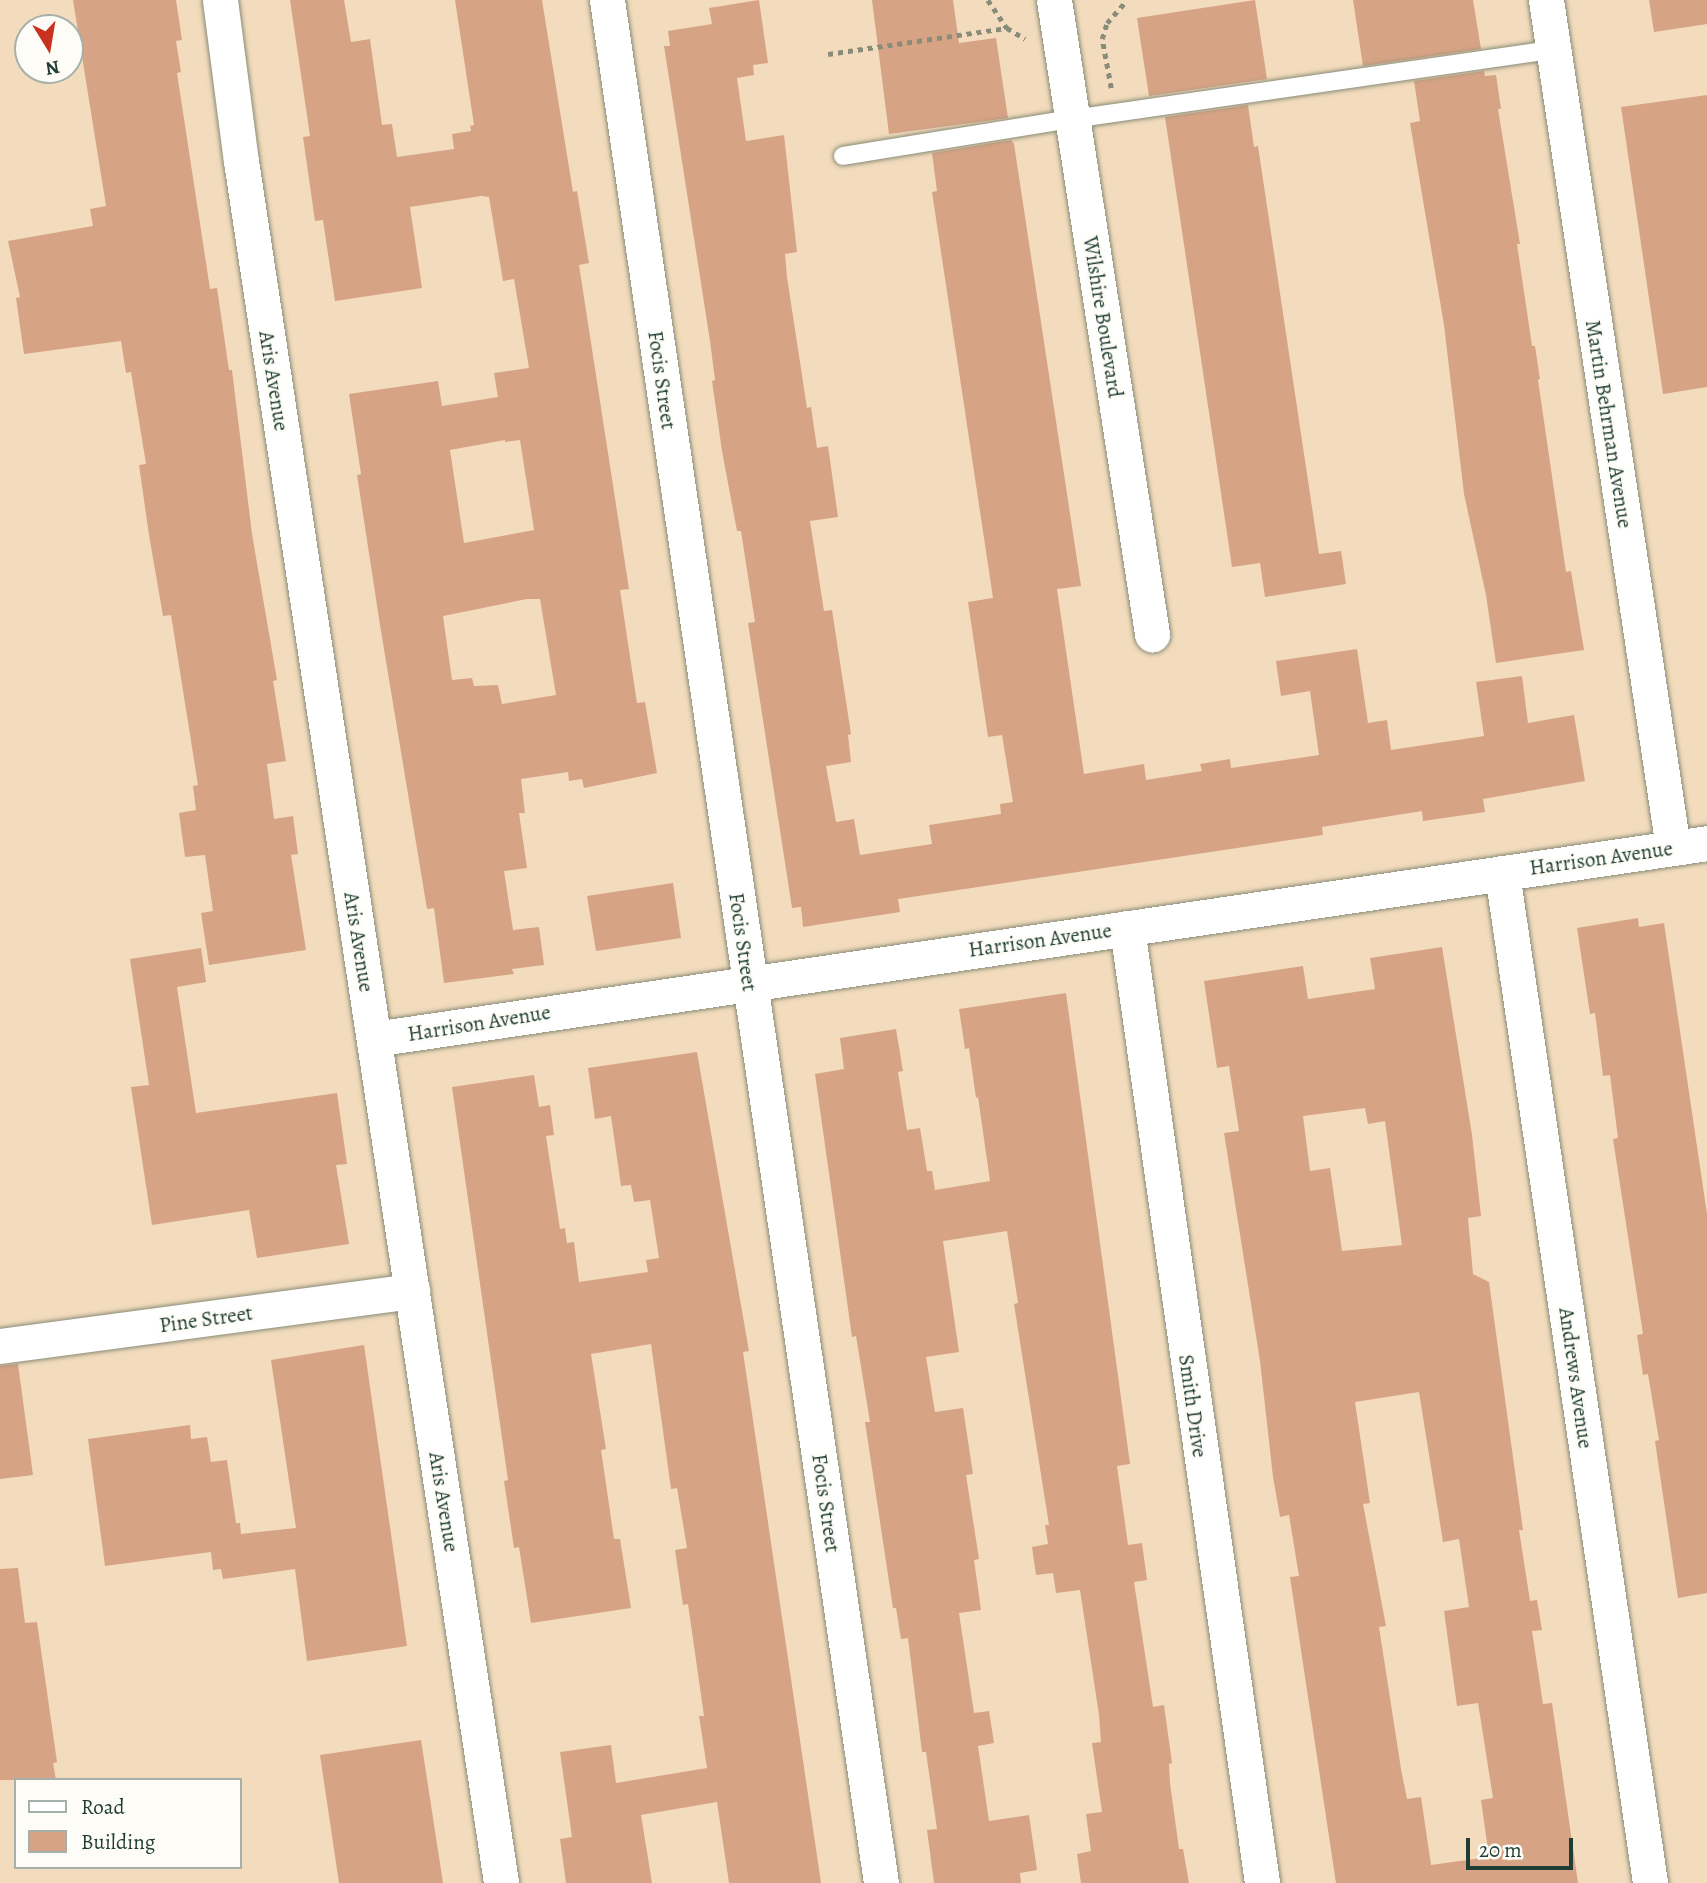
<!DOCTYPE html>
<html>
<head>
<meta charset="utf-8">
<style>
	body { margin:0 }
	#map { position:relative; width:1707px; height:1883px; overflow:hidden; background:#f3dcbd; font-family:Alegreya,serif }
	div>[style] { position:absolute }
	.building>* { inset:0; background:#d6a385 }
	.path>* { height:4.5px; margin-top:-2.25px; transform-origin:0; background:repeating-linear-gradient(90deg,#898c78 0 5px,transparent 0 10px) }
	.roads { filter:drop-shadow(0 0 2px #898c78) drop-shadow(0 0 2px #898c78) }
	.lane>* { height:18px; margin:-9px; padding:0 9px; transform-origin:9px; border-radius:9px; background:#fff }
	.street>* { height:35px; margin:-17.5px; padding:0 17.5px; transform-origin:17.5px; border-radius:17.5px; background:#fff }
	span { translate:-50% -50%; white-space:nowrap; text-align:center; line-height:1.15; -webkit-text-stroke:5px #fdfcf7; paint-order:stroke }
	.street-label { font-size:21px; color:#1f3d34 }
	.legend { position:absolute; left:14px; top:1778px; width:228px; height:91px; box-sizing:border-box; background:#fdfcf7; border:2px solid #a4b0a9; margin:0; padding:9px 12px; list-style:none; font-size:21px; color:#1f3d34 }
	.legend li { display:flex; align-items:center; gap:14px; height:35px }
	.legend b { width:35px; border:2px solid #a4b0a9 }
	.north { position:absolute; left:14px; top:14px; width:70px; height:70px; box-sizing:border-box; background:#fdfcf7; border:2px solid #a4b0a9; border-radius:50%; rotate:169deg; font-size:19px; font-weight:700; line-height:28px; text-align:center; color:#1f3d34 }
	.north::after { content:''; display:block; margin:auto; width:24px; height:32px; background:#c8321e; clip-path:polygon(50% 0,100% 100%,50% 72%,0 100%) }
	.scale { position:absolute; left:1466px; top:1838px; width:107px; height:32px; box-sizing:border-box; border:4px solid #1f3d34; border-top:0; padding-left:9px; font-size:21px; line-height:24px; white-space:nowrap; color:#1f3d34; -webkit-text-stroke:5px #fdfcf7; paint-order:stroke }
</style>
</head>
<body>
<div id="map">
	<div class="building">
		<i style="clip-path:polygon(73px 0,176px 0,182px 40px,176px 41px,181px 72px,177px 73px,190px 158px,210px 289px,217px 288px,229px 370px,232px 370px,252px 534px,277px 680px,273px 681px,286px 761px,267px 764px,274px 819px,293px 816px,298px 854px,291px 855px,306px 950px,209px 965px,201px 913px,213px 911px,205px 855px,185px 857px,179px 813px,196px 810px,193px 786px,198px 785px,171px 615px,163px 616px,149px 535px,139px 465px,146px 464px,131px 372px,126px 373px,121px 341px,24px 354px,16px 298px,20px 297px,8px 241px,93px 226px,90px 209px,106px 206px)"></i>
		<i style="clip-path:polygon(evenodd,290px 0,344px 0,351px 42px,370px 39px,382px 125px,392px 124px,397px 157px,454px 149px,452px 134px,471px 131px,470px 126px,474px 125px,455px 0,542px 0,573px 192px,577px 191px,589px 263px,579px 265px,629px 589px,620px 590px,637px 703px,645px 702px,657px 773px,584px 788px,582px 779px,569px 781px,568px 772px,521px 779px,525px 813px,519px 813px,527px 868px,504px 871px,513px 930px,539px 927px,544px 965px,512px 969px,514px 974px,444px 983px,434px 908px,427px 909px,380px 625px,357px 475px,361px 474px,349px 394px,438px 381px,442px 406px,498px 397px,494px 373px,529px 368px,514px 279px,503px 281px,489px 197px,481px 196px,410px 207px,422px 288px,335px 301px,323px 220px,315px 221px,303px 137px,310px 136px,290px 0,505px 440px,505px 442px,520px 440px,534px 530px,464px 543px,450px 450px,505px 440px,290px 0,527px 599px,540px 599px,556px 695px,502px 704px,498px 685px,474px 686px,472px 678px,452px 680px,443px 616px,527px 599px)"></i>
		<i style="clip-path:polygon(759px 0,768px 63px,753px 65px,754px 75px,737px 78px,746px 141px,784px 135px,797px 252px,785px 254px,787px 277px,807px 408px,811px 407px,817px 448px,828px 446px,838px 517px,810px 521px,824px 611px,832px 610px,851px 734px,848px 735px,851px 762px,826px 766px,836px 822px,854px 819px,860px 855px,932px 844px,929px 825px,1001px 814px,1000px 804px,1013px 802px,1002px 735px,988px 737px,968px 602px,993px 598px,932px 192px,937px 191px,932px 153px,1011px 140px,1014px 144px,1081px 586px,1057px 589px,1084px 774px,1144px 764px,1146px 780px,1202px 771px,1200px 764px,1230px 759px,1231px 768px,1319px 755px,1310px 691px,1281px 696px,1276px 661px,1357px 649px,1368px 723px,1387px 720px,1391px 750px,1484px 736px,1476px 682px,1522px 676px,1528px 723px,1574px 715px,1585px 781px,1483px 799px,1485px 812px,1423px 821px,1422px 811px,1322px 827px,1323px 835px,898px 899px,900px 912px,803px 927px,801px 907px,792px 908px,748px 623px,755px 622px,741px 531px,737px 531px,722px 451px,712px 381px,715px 380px,710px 341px,664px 46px,670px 46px,668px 31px,712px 24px,709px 8px)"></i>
		<i style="clip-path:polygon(872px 0,953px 0,959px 43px,996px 38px,1008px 118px,889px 134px)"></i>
		<i style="clip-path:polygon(1255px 0,1267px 79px,1149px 96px,1137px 18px)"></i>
		<i style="clip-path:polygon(1353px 0,1473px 0,1481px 49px,1363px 66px)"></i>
		<i style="clip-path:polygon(1649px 0,1707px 0,1707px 24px,1654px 32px)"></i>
		<i style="clip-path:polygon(1484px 71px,1485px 76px,1496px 75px,1501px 109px,1498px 109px,1520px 244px,1517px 244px,1532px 346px,1535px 346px,1540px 379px,1538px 380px,1566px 572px,1571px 571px,1584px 650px,1496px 663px,1486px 595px,1464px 494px,1444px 325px,1410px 123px,1420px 121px,1414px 81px)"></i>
		<i style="clip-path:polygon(1707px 95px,1707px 387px,1663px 394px,1621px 107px)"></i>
		<i style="clip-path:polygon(1248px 105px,1254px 147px,1258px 146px,1319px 554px,1341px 551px,1346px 584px,1265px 597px,1260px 563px,1232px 567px,1165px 117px)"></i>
		<i style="clip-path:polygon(673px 883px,681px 938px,596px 951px,587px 896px)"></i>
		<i style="clip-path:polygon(1638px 918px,1639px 927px,1664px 923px,1707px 1214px,1707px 1593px,1678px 1598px,1655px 1441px,1659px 1440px,1648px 1374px,1643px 1375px,1637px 1335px,1643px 1334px,1613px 1139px,1618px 1138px,1610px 1075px,1603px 1076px,1595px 1013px,1590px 1014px,1577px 928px)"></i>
		<i style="clip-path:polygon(evenodd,1442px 947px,1472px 1135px,1481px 1216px,1468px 1218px,1473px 1274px,1489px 1282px,1523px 1530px,1519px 1530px,1530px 1601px,1537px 1600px,1542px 1630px,1532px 1631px,1543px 1704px,1552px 1703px,1578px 1883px,1336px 1883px,1290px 1577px,1299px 1576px,1289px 1515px,1280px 1517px,1273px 1477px,1260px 1361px,1224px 1133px,1239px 1131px,1229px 1066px,1217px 1068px,1204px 981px,1303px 966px,1308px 999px,1375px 989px,1370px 958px,1442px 947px,1365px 1108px,1368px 1124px,1385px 1121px,1402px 1245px,1342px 1251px,1330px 1168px,1310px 1171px,1303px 1116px,1365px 1108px,1442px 947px,1419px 1392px,1443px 1542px,1459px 1539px,1469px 1607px,1444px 1611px,1457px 1706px,1478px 1703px,1493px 1798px,1481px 1800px,1489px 1857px,1431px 1865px,1421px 1797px,1407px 1799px,1401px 1769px,1379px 1627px,1386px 1626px,1363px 1504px,1370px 1503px,1355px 1402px,1419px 1392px)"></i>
		<i style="clip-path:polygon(201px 948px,206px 982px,177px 987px,196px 1113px,337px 1093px,347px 1164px,336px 1165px,349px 1244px,257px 1258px,249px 1210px,152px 1225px,131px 1087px,149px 1085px,130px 959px)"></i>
		<i style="clip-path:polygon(1066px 993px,1130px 1464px,1117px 1466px,1128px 1545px,1142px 1543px,1147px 1580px,1134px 1582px,1153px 1707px,1164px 1705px,1172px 1763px,1169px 1764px,1170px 1783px,1179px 1849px,1183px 1849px,1189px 1883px,1081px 1883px,1077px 1854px,1091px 1851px,1086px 1814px,1102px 1812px,1092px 1743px,1101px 1742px,1099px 1715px,1080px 1590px,1056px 1593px,1053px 1573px,1036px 1575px,1032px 1547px,1048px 1544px,1045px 1525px,1049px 1525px,1014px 1304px,1018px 1303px,1007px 1231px,943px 1241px,959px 1352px,926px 1357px,935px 1412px,963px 1408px,973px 1474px,966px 1475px,979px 1559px,974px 1560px,981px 1610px,959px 1613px,974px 1713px,989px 1711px,994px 1743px,978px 1746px,989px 1821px,1029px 1815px,1037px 1870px,1020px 1873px,1021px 1883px,934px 1883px,927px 1830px,937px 1829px,926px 1752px,922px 1752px,908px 1638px,901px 1639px,896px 1608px,893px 1608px,865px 1422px,870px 1422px,856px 1336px,852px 1337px,815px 1074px,844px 1069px,840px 1038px,896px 1029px,903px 1071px,898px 1072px,907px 1130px,920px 1128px,927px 1171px,932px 1171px,935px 1190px,990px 1181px,978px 1097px,976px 1098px,969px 1048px,965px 1049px,959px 1009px)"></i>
		<i style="clip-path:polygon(697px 1052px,749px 1351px,743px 1352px,821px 1883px,729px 1883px,717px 1802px,641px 1815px,652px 1883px,566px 1883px,560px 1839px,572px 1837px,560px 1752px,611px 1745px,616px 1783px,707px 1768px,699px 1716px,704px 1716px,688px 1604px,683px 1605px,675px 1550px,687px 1548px,677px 1488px,671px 1489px,651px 1344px,591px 1354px,606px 1449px,601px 1450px,614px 1539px,620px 1539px,631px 1608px,531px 1623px,519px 1547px,514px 1548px,504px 1481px,508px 1480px,452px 1087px,534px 1075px,539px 1107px,550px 1105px,554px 1135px,546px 1136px,560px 1229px,565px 1228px,567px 1243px,574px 1242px,579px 1282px,648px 1272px,646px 1260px,659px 1258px,650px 1200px,634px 1202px,631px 1185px,621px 1186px,611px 1116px,595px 1119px,588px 1068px)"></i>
		<i style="clip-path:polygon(364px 1345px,407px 1646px,307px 1661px,295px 1569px,223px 1579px,221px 1569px,213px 1570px,211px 1552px,105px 1566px,88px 1439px,190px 1425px,191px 1439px,207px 1437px,211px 1462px,227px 1460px,236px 1523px,240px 1523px,241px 1534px,296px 1528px,271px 1360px)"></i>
		<i style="clip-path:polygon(18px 1364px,33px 1475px,0 1479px,0 1366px)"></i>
		<i style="clip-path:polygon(18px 1568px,25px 1623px,37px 1622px,57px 1762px,53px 1763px,56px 1780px,0 1780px,0 1569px)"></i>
		<i style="clip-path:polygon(421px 1740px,443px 1883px,339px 1883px,320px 1755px)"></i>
	</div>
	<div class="path">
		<i style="left:988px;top:0;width:34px;rotate:56deg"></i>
		<i style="left:1007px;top:28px;width:21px;rotate:31deg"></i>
		<i style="left:828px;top:54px;width:181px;rotate:-8.3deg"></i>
		<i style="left:1111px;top:88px;width:50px;rotate:-100.4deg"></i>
		<i style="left:1102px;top:39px;width:17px;rotate:-73deg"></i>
		<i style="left:1107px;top:23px;width:30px;rotate:-49deg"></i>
	</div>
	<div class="roads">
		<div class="lane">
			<i style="left:843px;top:156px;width:232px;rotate:-9.2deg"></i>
			<i style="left:1072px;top:119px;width:486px;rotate:-8.2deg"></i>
		</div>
		<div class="street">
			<i style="left:220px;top:0;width:162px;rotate:82.6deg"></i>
			<i style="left:241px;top:161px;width:1742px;rotate:81.41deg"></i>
			<i style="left:607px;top:0;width:1903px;rotate:81.72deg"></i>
			<i style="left:1054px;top:0;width:642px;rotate:81.21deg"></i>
			<i style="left:1546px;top:0;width:857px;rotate:81.48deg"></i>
			<i style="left:1502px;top:873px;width:1021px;rotate:81.66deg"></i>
			<i style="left:1127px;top:928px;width:964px;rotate:81.95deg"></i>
			<i style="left:374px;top:1039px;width:1347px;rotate:-8.36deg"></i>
			<i style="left:0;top:1346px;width:416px;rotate:-7.6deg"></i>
		</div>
	</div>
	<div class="street-label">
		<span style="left:1103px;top:317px;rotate:81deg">Wilshire Boulevard</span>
		<span style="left:662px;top:380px;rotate:82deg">Focis Street</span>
		<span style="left:274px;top:381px;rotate:81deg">Aris Avenue</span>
		<span style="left:1609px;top:424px;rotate:81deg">Martin Behrman Avenue</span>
		<span style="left:1601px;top:858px;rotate:-8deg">Harrison Avenue</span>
		<span style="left:1040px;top:940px;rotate:-8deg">Harrison Avenue</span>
		<span style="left:359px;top:942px;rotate:81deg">Aris Avenue</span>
		<span style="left:743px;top:942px;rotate:82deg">Focis Street</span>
		<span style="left:479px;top:1023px;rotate:-9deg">Harrison Avenue</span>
		<span style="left:206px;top:1319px;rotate:-8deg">Pine Street</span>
		<span style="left:1576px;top:1378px;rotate:82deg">Andrews Avenue</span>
		<span style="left:1193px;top:1406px;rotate:82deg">Smith Drive</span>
		<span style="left:444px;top:1502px;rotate:81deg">Aris Avenue</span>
		<span style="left:826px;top:1503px;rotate:82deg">Focis Street</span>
	</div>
	<ul class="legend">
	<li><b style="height:9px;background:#fff"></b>Road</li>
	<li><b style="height:19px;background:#d6a385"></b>Building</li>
	</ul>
	<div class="north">N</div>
	<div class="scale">20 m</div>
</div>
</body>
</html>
